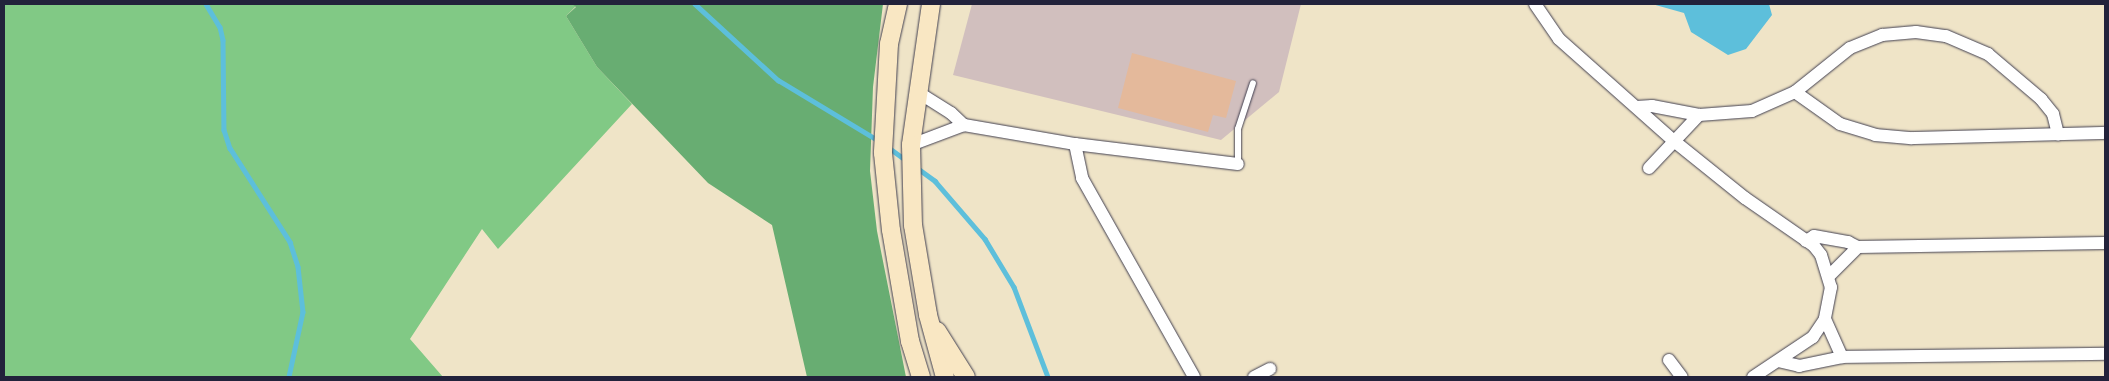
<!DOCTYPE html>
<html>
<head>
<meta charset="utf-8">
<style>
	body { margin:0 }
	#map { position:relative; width:2109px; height:381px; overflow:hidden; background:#efe4c7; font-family:Dekko,sans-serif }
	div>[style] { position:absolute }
	.industrial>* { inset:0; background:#d1bfbe }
	.green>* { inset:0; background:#81c985 }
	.forest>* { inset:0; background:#68ad72 }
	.water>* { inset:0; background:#5dbfdb }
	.stream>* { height:4.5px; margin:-2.25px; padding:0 2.25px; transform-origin:2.25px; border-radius:2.25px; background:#5dbfdb }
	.building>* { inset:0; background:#e4b99b }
	.roads { filter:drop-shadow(0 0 1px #413f50) drop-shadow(0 0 1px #413f50) }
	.service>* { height:6px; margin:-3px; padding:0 3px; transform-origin:3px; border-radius:3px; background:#fff }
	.minor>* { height:12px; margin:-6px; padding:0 6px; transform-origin:6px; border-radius:6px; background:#fff }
	.secondary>* { height:18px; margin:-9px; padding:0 9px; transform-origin:9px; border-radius:9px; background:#f9e7c3 }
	span { translate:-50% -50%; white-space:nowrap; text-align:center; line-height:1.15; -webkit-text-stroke:5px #fff; paint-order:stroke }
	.frame { position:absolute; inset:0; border:5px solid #22223b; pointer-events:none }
</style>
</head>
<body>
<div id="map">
	<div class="industrial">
		<i style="clip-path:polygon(972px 4px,1301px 4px,1279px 92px,1221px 140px,953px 75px)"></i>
	</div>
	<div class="green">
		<i style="clip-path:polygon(4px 4px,572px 4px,576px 6px,566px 16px,597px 67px,632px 104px,498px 249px,482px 229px,410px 339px,443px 377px,4px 377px)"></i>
	</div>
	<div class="forest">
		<i style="clip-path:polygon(572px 4px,883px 4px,873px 87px,870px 171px,877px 231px,906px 377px,807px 377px,772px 225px,708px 183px,597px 67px,566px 16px,576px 7px)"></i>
	</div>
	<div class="water">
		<i style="clip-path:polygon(1652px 4px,1769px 4px,1772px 15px,1746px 49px,1728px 55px,1691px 32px,1684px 13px)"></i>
	</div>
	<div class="stream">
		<i style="left:206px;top:4px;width:27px;rotate:59deg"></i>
		<i style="left:220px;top:27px;width:13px;rotate:77deg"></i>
		<i style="left:223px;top:40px;width:90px;rotate:89.4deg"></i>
		<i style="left:224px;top:130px;width:19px;rotate:72deg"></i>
		<i style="left:230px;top:148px;width:112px;rotate:57.4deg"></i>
		<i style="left:290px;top:242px;width:26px;rotate:72deg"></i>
		<i style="left:298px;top:267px;width:45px;rotate:83.7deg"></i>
		<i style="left:303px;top:312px;width:66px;rotate:102.2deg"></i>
		<i style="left:695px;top:4px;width:113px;rotate:42.5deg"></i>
		<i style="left:778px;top:80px;width:118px;rotate:31.1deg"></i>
		<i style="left:888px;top:147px;width:22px;rotate:36deg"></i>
		<i style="left:916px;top:167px;width:24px;rotate:36deg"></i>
		<i style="left:935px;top:181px;width:77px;rotate:49.2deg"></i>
		<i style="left:985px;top:239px;width:56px;rotate:58.9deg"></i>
		<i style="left:1014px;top:287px;width:96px;rotate:69.3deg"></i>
	</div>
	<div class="building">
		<i style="clip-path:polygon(1132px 53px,1236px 81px,1226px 118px,1213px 115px,1208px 132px,1118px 108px)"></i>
	</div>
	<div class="roads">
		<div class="service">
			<i style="left:1238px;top:164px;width:35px;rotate:-90deg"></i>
			<i style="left:1238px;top:129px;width:48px;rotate:-71.9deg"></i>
		</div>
		<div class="minor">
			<i style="left:1535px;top:4px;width:42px;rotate:55.6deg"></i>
			<i style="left:1559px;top:39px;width:154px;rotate:41.6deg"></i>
			<i style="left:1674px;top:141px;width:91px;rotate:38.8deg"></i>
			<i style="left:1745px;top:198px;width:84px;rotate:34.8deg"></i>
			<i style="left:1814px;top:246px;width:11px;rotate:52deg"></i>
			<i style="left:1821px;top:255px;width:34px;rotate:73deg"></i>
			<i style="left:1831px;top:287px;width:33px;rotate:101deg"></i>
			<i style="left:1825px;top:319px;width:22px;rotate:124deg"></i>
			<i style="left:1813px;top:337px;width:72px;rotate:146.3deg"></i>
			<i style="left:916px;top:91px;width:41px;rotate:32.2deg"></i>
			<i style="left:951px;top:113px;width:18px;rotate:43deg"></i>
			<i style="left:1795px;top:92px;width:55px;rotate:35.4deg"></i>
			<i style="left:1840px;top:124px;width:37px;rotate:17deg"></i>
			<i style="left:1875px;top:135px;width:37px;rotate:5deg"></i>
			<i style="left:1912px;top:138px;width:193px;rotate:-1.5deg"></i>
			<i style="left:1637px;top:107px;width:15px;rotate:-4deg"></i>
			<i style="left:1652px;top:106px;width:48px;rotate:10.8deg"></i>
			<i style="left:1699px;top:115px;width:53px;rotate:-4.3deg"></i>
			<i style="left:1752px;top:111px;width:47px;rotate:-23.8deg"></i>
			<i style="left:1795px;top:92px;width:70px;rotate:-38.7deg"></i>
			<i style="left:1850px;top:48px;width:35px;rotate:-22deg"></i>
			<i style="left:1882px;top:35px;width:34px;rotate:-5deg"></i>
			<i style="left:1916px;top:32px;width:30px;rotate:8deg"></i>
			<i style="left:1946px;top:36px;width:46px;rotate:23.2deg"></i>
			<i style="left:1988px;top:54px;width:70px;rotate:40.3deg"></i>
			<i style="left:2041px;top:99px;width:19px;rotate:51deg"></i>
			<i style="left:2053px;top:114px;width:21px;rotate:76deg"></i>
			<i style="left:1075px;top:144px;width:35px;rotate:78deg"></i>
			<i style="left:1082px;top:178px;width:228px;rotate:60.6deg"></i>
			<i style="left:911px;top:145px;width:57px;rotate:-20.7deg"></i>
			<i style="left:964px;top:125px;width:113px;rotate:9.7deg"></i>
			<i style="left:1075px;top:144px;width:164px;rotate:7deg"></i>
			<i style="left:1649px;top:168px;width:73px;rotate:-46.7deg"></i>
			<i style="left:1806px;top:241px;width:9px;rotate:-32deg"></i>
			<i style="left:1814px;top:236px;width:35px;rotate:10deg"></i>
			<i style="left:1848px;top:242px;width:11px;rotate:27deg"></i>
			<i style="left:1858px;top:247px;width:247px;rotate:-0.9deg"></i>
			<i style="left:1829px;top:276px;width:41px;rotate:-45deg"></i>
			<i style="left:1825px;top:319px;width:42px;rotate:65.9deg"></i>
			<i style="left:1669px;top:360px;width:21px;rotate:53deg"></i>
			<i style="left:1778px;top:361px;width:22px;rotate:13deg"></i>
			<i style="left:1799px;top:366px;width:44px;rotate:-11.8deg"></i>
			<i style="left:1842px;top:357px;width:263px;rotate:-0.7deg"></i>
			<i style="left:1254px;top:377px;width:18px;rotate:-27deg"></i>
		</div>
		<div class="secondary">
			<i style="left:898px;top:4px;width:41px;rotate:102.7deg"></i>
			<i style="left:889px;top:44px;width:109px;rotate:93.2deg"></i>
			<i style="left:883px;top:153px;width:77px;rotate:84.1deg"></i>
			<i style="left:891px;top:230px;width:113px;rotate:80.3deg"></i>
			<i style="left:910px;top:341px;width:38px;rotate:73deg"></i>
			<i style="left:931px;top:4px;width:142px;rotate:98.1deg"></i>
			<i style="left:911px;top:145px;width:80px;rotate:88.6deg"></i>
			<i style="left:913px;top:225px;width:91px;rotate:80.5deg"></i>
			<i style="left:928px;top:315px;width:64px;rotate:74.7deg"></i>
			<i style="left:937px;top:331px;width:54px;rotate:57.8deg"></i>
		</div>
	</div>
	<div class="frame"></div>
</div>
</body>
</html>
